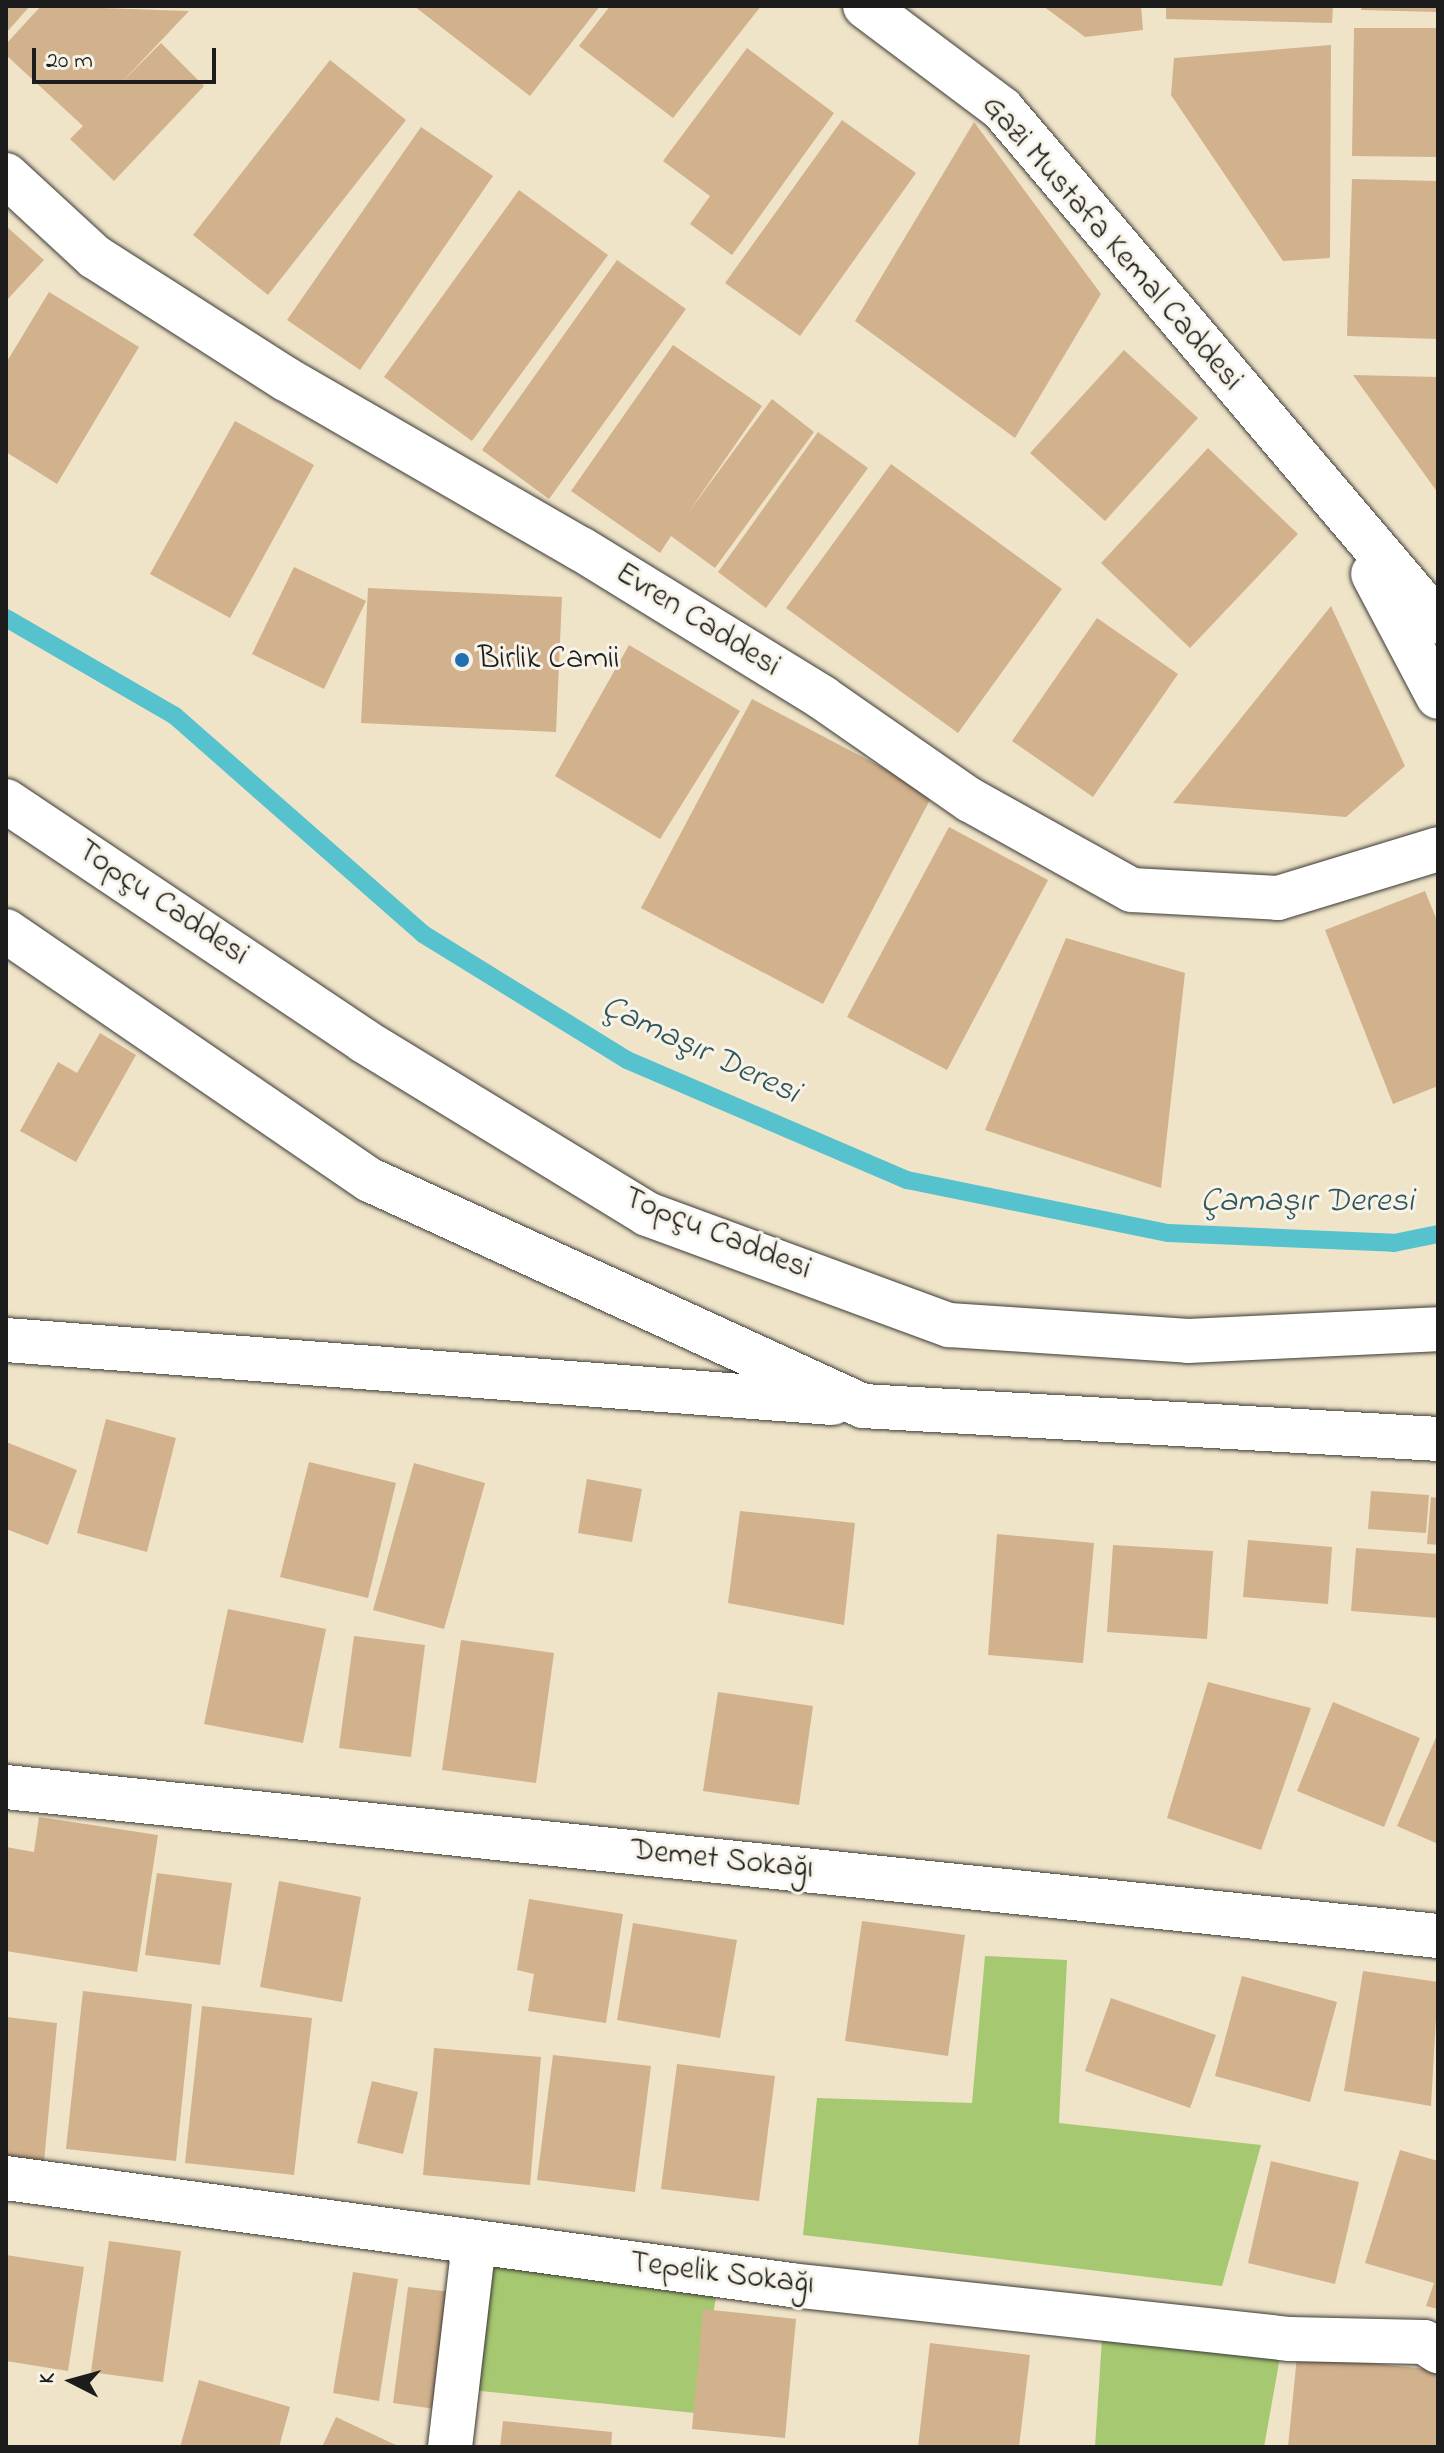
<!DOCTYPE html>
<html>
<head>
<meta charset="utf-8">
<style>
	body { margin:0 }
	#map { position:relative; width:1444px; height:2453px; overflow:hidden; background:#efe4c8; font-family:"Indie Flower",sans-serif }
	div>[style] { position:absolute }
	.green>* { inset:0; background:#a6c871 }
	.stream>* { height:18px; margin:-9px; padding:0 9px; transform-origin:9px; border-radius:9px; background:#55c2cd }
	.building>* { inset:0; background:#d2b18d }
	.roads { filter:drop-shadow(0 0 2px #3c3a36) drop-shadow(0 0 2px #3c3a36) }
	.minor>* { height:44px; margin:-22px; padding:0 22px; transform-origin:22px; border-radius:22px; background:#fff }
	.dots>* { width:22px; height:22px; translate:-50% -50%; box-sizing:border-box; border:4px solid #f7f3e8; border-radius:50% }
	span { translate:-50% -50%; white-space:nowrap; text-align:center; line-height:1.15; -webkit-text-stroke:6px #f7f3e8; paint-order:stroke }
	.street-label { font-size:32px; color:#1c1c1c }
	.poi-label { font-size:32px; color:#1c1c1c }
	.left { translate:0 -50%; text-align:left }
	.water-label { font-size:34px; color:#30565a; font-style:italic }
	.frame { position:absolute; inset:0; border:8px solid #1c1c1c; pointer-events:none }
	.north { position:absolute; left:32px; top:2341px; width:80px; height:80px; -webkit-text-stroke:6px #f7f3e8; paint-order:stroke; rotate:276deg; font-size:22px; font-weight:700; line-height:32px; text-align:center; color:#1c1c1c }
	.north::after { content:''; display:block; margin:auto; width:28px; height:36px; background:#1c1c1c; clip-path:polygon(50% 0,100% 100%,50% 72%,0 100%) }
	.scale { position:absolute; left:32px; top:48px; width:184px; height:36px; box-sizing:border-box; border:4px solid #1c1c1c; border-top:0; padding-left:10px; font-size:24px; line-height:28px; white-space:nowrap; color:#1c1c1c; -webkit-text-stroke:6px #f7f3e8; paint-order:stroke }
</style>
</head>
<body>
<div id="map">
	<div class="green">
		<i style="clip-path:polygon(985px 1956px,1067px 1960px,1059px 2123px,1261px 2145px,1222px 2286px,803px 2235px,817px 2098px,972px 2103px)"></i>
		<i style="clip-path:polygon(474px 2242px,720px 2276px,695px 2413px,452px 2388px)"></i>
		<i style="clip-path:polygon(1102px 2338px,1280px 2357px,1264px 2447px,1095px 2447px)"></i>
	</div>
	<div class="stream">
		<i style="left:6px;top:618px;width:195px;rotate:30.1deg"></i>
		<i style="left:175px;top:716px;width:330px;rotate:41.3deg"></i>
		<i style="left:423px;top:934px;width:240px;rotate:31.7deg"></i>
		<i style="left:627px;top:1060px;width:305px;rotate:23.2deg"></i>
		<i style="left:907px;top:1180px;width:266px;rotate:11.5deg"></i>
		<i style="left:1168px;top:1233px;width:226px;rotate:2.5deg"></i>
		<i style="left:1394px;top:1243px;width:45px;rotate:-11.6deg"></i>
	</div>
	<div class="building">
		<i style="clip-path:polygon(6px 6px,30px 6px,6px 33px)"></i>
		<i style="clip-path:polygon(41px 6px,189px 11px,120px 84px,161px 43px,204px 86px,114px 181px,70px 139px,83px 126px,6px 55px,6px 44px)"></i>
		<i style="clip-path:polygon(414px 6px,600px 6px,530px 96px)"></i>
		<i style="clip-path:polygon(610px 6px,761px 6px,673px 118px,579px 46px)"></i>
		<i style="clip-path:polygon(1043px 6px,1141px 6px,1143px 30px,1085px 37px)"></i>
		<i style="clip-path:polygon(1166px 6px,1333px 6px,1332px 23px,1166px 19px)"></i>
		<i style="clip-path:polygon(1362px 6px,1438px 6px,1438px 12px,1361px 10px)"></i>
		<i style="clip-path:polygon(1354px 28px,1438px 28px,1438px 157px,1352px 156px)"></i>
		<i style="clip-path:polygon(1331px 45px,1330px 258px,1283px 261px,1171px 95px,1174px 58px)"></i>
		<i style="clip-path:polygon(747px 48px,834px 113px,732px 255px,690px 224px,710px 196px,663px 161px)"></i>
		<i style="clip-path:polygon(330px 60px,406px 120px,268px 295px,193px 235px)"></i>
		<i style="clip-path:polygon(842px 120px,916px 173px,800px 336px,725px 283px)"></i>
		<i style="clip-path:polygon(974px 122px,1101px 294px,1015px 438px,855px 321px)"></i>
		<i style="clip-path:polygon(421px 127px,493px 176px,360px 370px,287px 320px)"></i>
		<i style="clip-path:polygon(1352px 179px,1438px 181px,1438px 339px,1347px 336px)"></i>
		<i style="clip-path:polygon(519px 190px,608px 255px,472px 441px,384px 377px)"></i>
		<i style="clip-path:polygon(6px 226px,44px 260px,6px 301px)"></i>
		<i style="clip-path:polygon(617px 260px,686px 309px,549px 499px,482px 450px)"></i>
		<i style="clip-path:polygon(49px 292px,139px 347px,57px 484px,6px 452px,6px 363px)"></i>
		<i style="clip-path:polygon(673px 345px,762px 406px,688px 513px,772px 399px,814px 432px,715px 568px,671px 536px,660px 553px,571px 491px)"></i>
		<i style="clip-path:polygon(1124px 350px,1198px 418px,1105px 521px,1030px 453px)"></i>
		<i style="clip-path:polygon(1353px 375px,1438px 377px,1438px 493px)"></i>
		<i style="clip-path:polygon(235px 421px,314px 465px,230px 618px,150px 574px)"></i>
		<i style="clip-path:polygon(818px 432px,868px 468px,766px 608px,718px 572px)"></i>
		<i style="clip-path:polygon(1208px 448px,1298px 534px,1190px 648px,1101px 563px)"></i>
		<i style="clip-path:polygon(891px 464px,1062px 589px,958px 733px,786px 608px)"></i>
		<i style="clip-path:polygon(294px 567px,366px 601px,324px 689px,252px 654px)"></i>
		<i style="clip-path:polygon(368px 588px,562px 597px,556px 732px,361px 723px)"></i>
		<i style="clip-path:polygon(1331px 606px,1405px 766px,1346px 817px,1173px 803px)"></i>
		<i style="clip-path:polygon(1097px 618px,1178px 674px,1093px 797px,1012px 741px)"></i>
		<i style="clip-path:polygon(629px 645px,740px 711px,660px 839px,555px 776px)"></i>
		<i style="clip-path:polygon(752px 699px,933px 794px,823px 1004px,641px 908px)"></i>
		<i style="clip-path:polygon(949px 827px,1048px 880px,947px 1070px,847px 1017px)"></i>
		<i style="clip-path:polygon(1425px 891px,1438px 923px,1438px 1086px,1393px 1104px,1325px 930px)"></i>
		<i style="clip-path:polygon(1066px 938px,1185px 973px,1161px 1188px,985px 1130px)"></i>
		<i style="clip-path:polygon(100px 1033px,136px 1055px,76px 1162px,20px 1131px,58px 1062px,77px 1073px)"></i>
		<i style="clip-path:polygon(106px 1419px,176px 1438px,147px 1552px,77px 1533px)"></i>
		<i style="clip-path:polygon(6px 1442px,77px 1470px,48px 1545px,6px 1529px)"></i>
		<i style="clip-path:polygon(309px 1462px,396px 1483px,368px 1598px,280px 1577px)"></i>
		<i style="clip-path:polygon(414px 1463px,485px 1483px,444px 1629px,373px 1610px)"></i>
		<i style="clip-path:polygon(587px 1479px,642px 1489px,632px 1542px,578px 1533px)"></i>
		<i style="clip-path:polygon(1371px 1491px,1429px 1495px,1426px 1533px,1368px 1529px)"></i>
		<i style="clip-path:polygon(1431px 1497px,1438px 1498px,1438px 1545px,1427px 1544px)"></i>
		<i style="clip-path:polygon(740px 1511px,855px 1523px,844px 1625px,728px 1603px)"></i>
		<i style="clip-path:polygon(997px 1534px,1094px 1543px,1083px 1663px,988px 1655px)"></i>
		<i style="clip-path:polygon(1248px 1540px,1332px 1547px,1328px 1604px,1243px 1597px)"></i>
		<i style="clip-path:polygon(1113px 1545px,1213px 1551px,1207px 1639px,1107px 1632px)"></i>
		<i style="clip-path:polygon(1356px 1548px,1438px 1554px,1438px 1618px,1351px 1611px)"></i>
		<i style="clip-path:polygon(228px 1609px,326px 1629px,303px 1743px,204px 1724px)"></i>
		<i style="clip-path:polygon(354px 1636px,425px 1645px,411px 1757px,339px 1748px)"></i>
		<i style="clip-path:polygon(461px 1640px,554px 1653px,536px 1783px,442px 1770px)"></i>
		<i style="clip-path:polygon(1208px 1682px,1311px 1708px,1261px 1850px,1167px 1818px)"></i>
		<i style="clip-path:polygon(718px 1692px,813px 1706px,799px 1805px,703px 1791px)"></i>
		<i style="clip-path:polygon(1333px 1702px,1420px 1738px,1384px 1827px,1297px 1791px)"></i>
		<i style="clip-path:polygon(1438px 1733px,1438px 1844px,1397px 1826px)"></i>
		<i style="clip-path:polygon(39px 1817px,158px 1835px,137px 1972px,6px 1951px,6px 1847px,34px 1852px)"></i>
		<i style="clip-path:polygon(157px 1873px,232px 1883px,220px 1965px,145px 1955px)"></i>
		<i style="clip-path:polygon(279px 1881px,361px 1897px,342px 2002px,260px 1987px)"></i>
		<i style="clip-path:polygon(529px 1899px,623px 1914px,606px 2023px,528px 2011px,534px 1974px,517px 1970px)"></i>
		<i style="clip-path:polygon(862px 1921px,965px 1935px,948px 2056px,845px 2041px)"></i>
		<i style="clip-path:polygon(633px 1923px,737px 1940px,720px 2038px,617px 2020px)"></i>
		<i style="clip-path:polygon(1363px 1971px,1438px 1982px,1431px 2106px,1344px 2091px)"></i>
		<i style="clip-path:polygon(1242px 1976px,1337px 2002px,1310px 2102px,1215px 2076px)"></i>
		<i style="clip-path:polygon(83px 1991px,192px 2004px,176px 2161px,66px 2149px)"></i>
		<i style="clip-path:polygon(1111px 1998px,1216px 2035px,1190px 2108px,1085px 2071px)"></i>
		<i style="clip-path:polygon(202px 2006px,312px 2018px,294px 2175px,185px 2163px)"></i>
		<i style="clip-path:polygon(6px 2017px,57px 2023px,44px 2162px,6px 2158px)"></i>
		<i style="clip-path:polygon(434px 2048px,541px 2057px,530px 2185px,423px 2175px)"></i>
		<i style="clip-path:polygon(553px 2055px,651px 2066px,635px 2192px,537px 2180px)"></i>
		<i style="clip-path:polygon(677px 2064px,775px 2076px,759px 2201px,661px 2189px)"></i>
		<i style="clip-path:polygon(372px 2081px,418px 2092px,403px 2154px,357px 2143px)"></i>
		<i style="clip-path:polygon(1400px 2150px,1438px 2161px,1438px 2309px,1426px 2306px,1434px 2283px,1365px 2263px)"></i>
		<i style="clip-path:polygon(1271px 2161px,1359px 2182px,1335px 2284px,1248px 2263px)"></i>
		<i style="clip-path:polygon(109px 2241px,181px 2251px,163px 2382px,91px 2372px)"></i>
		<i style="clip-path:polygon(6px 2255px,84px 2267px,68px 2371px,6px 2361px)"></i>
		<i style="clip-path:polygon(353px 2272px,398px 2279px,379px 2401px,333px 2393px)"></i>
		<i style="clip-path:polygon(408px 2287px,452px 2292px,435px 2409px,393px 2403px)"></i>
		<i style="clip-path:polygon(703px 2309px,796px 2319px,785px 2438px,692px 2429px)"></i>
		<i style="clip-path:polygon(930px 2343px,1030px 2355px,1019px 2447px,918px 2447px)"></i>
		<i style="clip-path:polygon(1297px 2356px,1438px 2370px,1438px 2447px,1288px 2447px)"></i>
		<i style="clip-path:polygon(199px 2380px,290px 2407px,279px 2447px,180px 2447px)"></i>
		<i style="clip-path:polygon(336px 2417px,400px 2447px,322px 2447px)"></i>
		<i style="clip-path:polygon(503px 2421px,612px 2432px,611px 2447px,500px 2447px)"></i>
	</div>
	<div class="roads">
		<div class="minor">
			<i style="left:865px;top:6px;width:171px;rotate:36.9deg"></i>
			<i style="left:1002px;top:109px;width:673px;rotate:49.64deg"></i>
			<i style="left:6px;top:175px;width:121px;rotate:42.7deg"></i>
			<i style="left:95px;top:257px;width:227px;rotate:32.6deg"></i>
			<i style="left:286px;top:379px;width:340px;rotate:30deg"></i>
			<i style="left:581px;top:549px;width:284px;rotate:31.6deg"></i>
			<i style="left:823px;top:698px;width:179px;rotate:34.8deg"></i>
			<i style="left:970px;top:800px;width:185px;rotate:29.1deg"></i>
			<i style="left:1132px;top:890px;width:146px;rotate:3.1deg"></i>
			<i style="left:1278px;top:898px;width:167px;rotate:-17deg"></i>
			<i style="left:1373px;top:574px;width:139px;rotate:62.1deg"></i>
			<i style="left:6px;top:801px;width:431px;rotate:33.8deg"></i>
			<i style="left:364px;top:1041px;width:332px;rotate:31.4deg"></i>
			<i style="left:647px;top:1214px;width:322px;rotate:20.2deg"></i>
			<i style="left:949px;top:1325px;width:240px;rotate:3.8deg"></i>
			<i style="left:1188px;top:1341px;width:250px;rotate:-2.7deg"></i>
			<i style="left:6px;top:931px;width:441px;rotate:34.4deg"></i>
			<i style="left:370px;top:1180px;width:542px;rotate:24.63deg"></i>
			<i style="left:863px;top:1406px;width:576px;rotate:3.28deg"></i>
			<i style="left:6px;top:1340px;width:829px;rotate:4.36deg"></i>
			<i style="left:6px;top:1787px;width:1440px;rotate:5.94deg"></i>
			<i style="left:6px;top:2178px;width:792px;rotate:7.76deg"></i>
			<i style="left:791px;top:2285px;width:502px;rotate:6.18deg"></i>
			<i style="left:1290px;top:2339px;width:134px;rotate:1.3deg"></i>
			<i style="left:1424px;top:2342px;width:17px;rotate:33deg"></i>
			<i style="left:450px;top:2447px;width:206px;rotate:-83.3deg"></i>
		</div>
	</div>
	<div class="dots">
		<i style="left:462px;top:660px;background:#1f6fb2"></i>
	</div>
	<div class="street-label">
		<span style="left:1111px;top:244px;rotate:49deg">Gazi Mustafa Kemal Caddesi</span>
		<span style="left:697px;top:621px;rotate:32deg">Evren Caddesi</span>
		<span style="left:162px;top:904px;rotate:34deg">Topçu Caddesi</span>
		<span style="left:717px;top:1235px;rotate:22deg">Topçu Caddesi</span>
		<span style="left:722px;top:1861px;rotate:6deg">Demet Sokağı</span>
		<span style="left:722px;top:2275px;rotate:7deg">Tepelik Sokağı</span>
	</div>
	<div class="poi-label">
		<span class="left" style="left:478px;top:660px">Birlik Camii</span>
	</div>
	<div class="water-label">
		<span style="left:700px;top:1051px;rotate:25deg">Çamaşır Deresi</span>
		<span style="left:1307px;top:1203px">Çamaşır Deresi</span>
	</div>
	<div class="frame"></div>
	<div class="north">K</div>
	<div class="scale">20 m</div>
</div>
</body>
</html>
